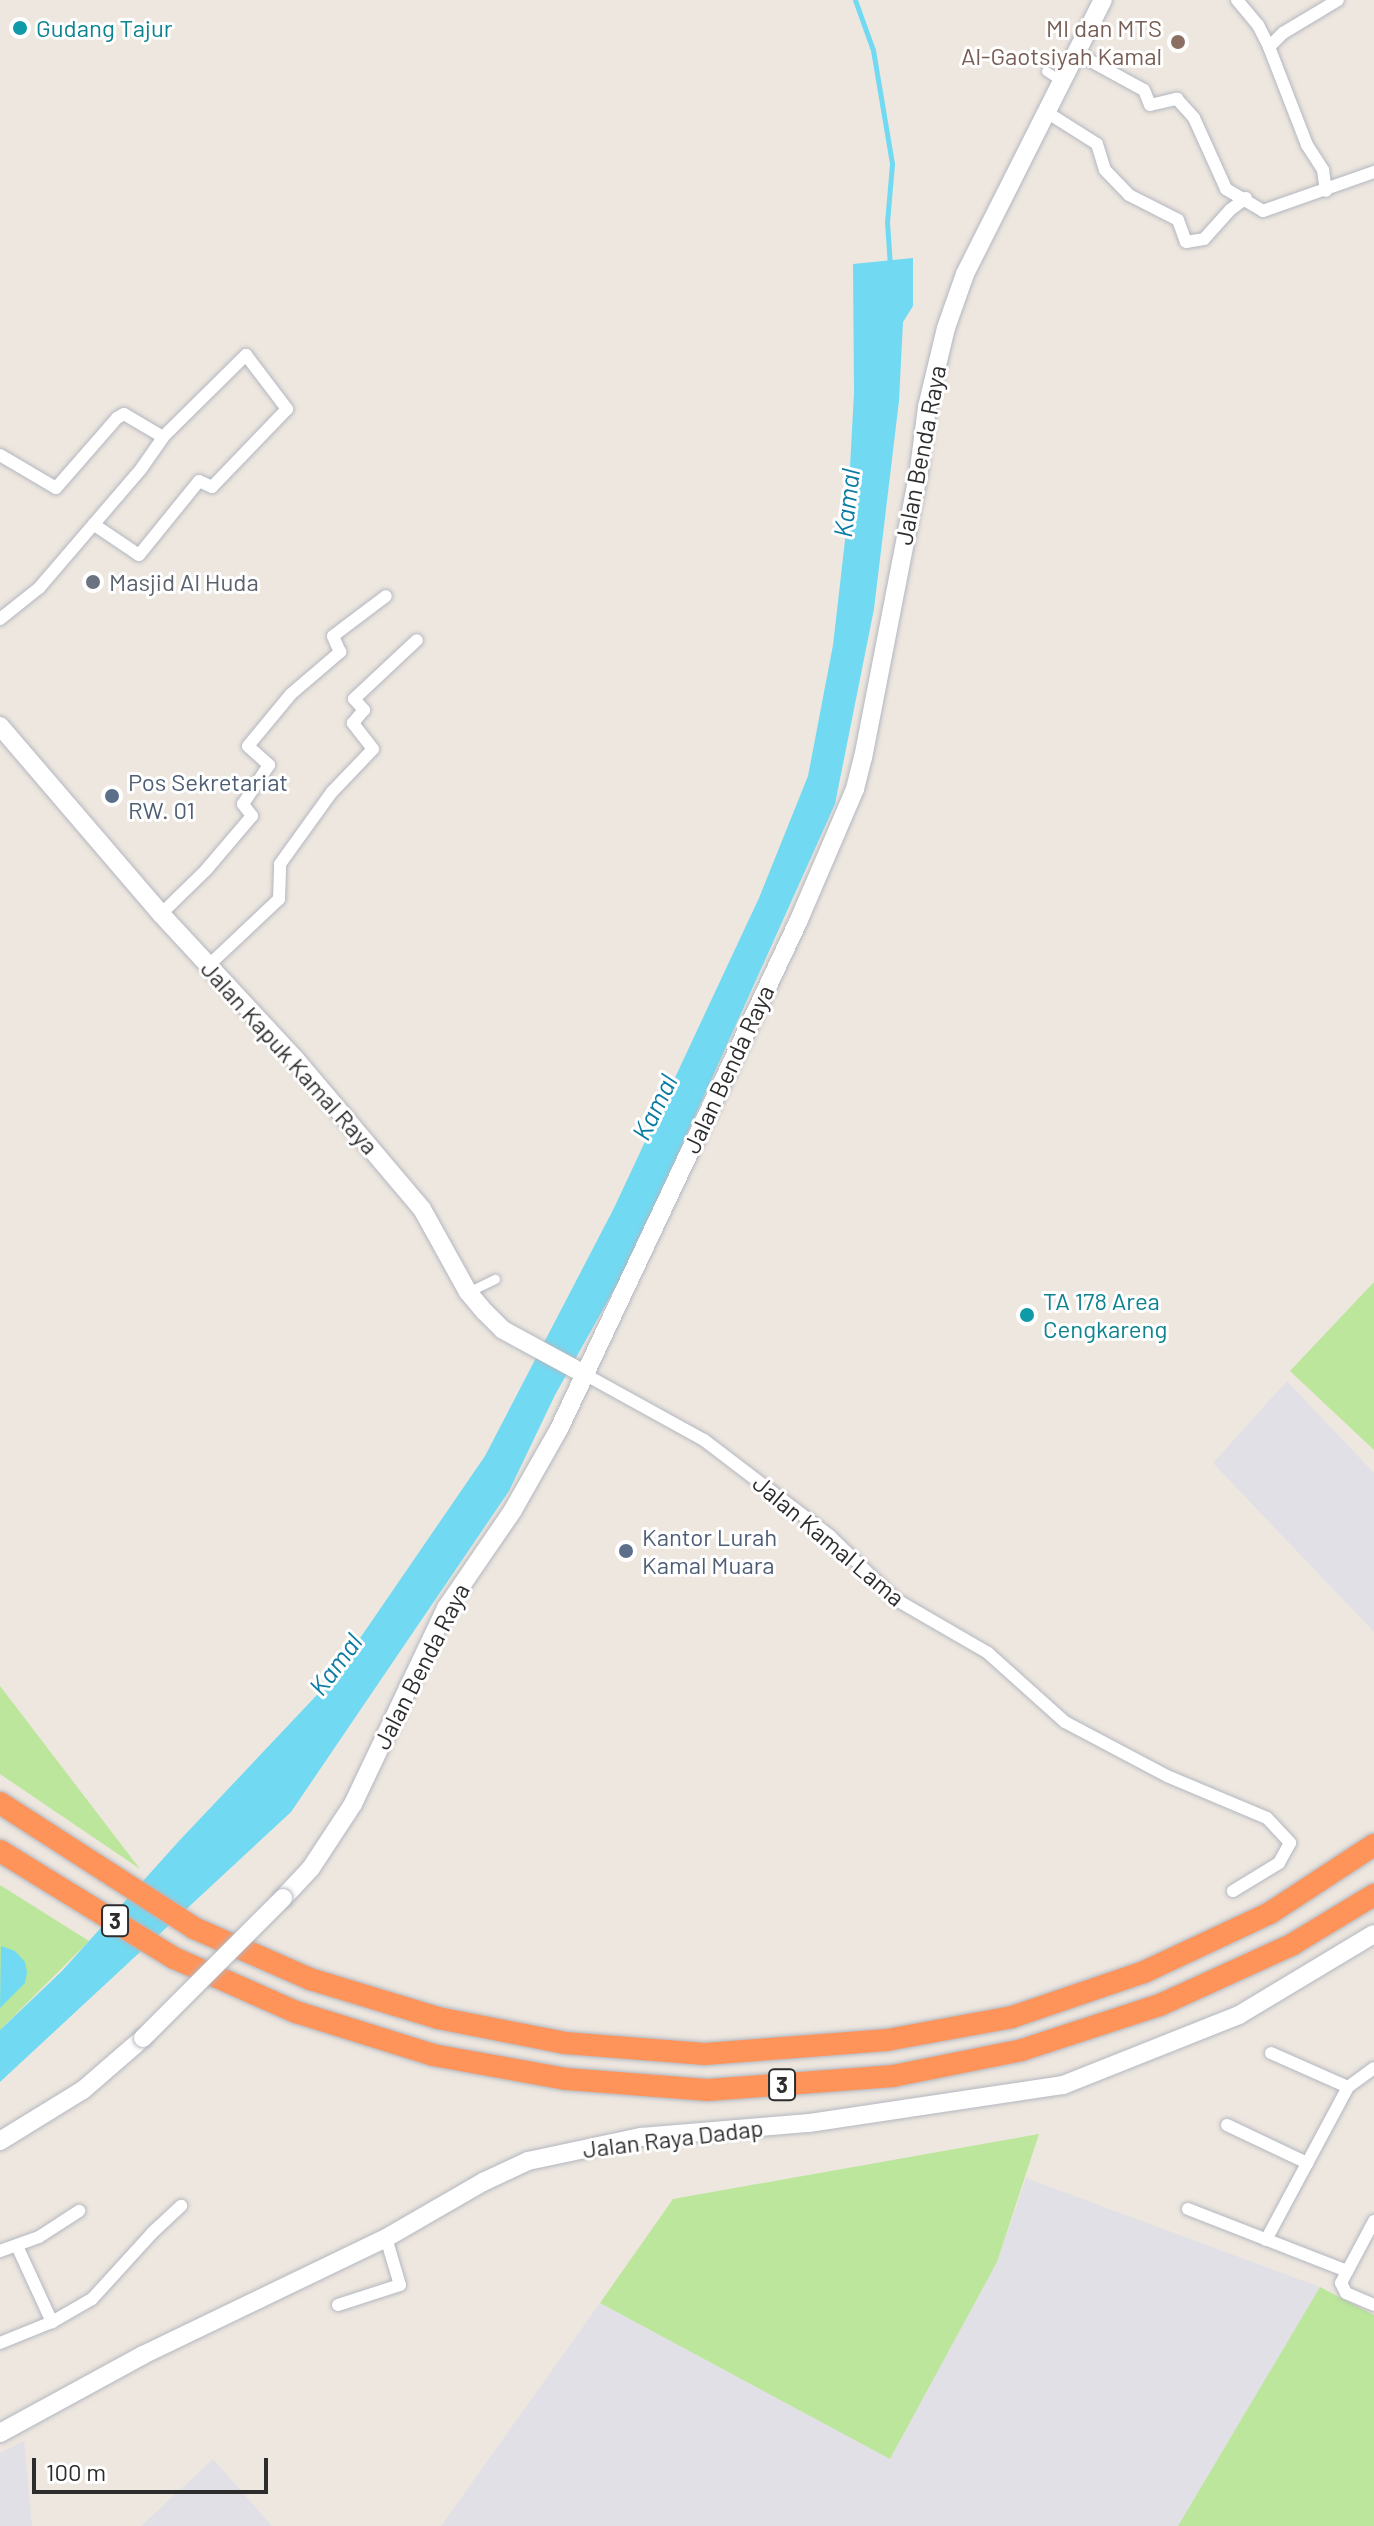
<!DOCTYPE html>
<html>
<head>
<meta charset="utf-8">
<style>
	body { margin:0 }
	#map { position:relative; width:1374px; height:2526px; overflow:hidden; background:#eee7df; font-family:Barlow,sans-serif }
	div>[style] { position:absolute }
	.industrial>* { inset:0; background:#e1e0e7 }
	.green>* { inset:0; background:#bbe69b }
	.water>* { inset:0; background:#71daf2 }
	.stream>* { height:5px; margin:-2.5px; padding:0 2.5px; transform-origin:2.5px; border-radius:2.5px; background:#71daf2 }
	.roads { filter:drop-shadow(0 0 2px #b3b7c0) drop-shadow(0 0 2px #b3b7c0) }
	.pedestrian>* { height:9px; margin:-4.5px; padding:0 4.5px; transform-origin:4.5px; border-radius:4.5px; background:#fff }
	.minor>* { height:12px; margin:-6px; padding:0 6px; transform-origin:6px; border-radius:6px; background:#fff }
	.secondary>* { height:18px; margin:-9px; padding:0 9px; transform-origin:9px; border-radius:9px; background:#fff }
	.motorway>* { height:22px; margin:-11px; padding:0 11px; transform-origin:11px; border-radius:11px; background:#ff945a }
	.bridges { filter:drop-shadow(0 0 2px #b3b7c0) drop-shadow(0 0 2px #b3b7c0) }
	.secondary-bridge>* { height:18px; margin:-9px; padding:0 9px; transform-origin:9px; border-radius:9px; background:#fff }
	.dots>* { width:22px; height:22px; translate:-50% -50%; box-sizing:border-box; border:4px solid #fff; border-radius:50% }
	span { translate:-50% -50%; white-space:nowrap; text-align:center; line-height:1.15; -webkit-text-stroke:6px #fff; paint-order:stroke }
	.shield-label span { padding:2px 6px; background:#fff; border:2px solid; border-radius:6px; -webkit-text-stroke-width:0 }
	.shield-label { font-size:22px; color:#2d2d2d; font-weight:700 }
	.culture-label { font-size:24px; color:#0d838f }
	.left { translate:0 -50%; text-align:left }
	.education-label { font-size:24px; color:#785e54 }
	.right { translate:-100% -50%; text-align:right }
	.street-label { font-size:24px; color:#2d2d2d }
	.worship-label { font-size:24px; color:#5b616d }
	.service-label { font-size:24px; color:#4e5e75 }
	.water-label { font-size:26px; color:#0a7ba3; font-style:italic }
	.scale { position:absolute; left:32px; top:2458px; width:236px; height:36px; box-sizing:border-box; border:4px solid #2d2d2d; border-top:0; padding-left:10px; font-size:24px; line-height:28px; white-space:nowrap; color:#2d2d2d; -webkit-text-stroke:6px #fff; paint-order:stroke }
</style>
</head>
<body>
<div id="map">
	<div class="industrial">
		<i style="clip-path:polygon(1287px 1381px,1374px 1473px,1374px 1632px,1213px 1463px)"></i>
		<i style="clip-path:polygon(1026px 2178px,1320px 2287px,1178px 2526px,441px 2526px,600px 2303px,890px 2459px,997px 2262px)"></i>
		<i style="clip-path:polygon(24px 2441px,32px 2526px,0 2526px,0 2453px)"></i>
		<i style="clip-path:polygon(213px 2459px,272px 2526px,141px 2526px)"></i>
	</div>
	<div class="green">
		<i style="clip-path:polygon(1374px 1282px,1374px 1450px,1290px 1371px)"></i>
		<i style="clip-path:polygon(0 1686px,140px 1869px,0 1774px)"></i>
		<i style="clip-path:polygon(0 1885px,89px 1941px,0 2030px)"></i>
		<i style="clip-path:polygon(1039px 2134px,997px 2262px,890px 2459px,600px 2303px,673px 2199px)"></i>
		<i style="clip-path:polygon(1320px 2287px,1374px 2315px,1374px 2526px,1178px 2526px)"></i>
	</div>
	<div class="water">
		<i style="clip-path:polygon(913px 258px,913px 306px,903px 322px,899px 401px,874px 609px,835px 804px,629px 1263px,555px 1395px,509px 1491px,291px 1812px,0 2082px,0 2030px,62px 1971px,179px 1841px,332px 1679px,485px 1456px,614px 1208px,759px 898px,808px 776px,833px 645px,847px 523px,854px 393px,853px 264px)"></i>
		<i style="clip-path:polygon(1px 1946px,15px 1951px,25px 1962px,27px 1973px,25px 1983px,0 2008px)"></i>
	</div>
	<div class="stream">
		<i style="left:855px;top:0;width:53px;rotate:70.2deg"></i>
		<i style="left:873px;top:50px;width:116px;rotate:80.5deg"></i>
		<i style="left:892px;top:164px;width:58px;rotate:94.9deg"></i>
		<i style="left:887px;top:222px;width:44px;rotate:86.1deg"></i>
	</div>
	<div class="roads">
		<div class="pedestrian">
			<i style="left:1046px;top:71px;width:20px;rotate:33deg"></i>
			<i style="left:468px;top:1292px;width:30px;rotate:-26deg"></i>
		</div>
		<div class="minor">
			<i style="left:1237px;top:0;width:33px;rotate:50deg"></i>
			<i style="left:1258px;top:25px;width:25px;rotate:63deg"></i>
			<i style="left:1269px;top:47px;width:105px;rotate:68.8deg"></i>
			<i style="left:1307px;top:145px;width:30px;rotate:57deg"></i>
			<i style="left:1323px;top:170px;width:21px;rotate:82deg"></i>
			<i style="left:1269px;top:47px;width:20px;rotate:-45deg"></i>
			<i style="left:1283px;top:33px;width:64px;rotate:-31deg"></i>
			<i style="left:1076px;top:53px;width:77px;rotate:28.6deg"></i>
			<i style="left:1144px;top:90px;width:16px;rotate:68deg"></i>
			<i style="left:1150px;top:105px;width:28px;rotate:-13deg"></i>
			<i style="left:1177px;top:99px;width:25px;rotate:48deg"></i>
			<i style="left:1194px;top:118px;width:78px;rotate:65.7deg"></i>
			<i style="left:1226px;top:189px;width:43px;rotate:30.7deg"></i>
			<i style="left:1263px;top:211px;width:118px;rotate:-19.4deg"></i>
			<i style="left:1048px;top:113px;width:58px;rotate:32.3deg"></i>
			<i style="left:1097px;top:144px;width:27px;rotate:73deg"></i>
			<i style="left:1105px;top:170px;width:35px;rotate:46deg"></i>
			<i style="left:1129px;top:195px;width:55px;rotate:27deg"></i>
			<i style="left:1178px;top:220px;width:23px;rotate:70deg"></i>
			<i style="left:1186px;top:242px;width:18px;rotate:-9deg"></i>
			<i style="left:1204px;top:239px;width:39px;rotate:-48deg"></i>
			<i style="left:1230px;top:210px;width:20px;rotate:-37deg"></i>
			<i style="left:0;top:455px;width:65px;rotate:30.5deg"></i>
			<i style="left:56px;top:488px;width:93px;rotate:-48.9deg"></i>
			<i style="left:117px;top:418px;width:8px;rotate:-30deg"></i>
			<i style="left:124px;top:414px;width:45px;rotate:30.5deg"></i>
			<i style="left:163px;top:437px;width:117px;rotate:-44.7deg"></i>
			<i style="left:246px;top:355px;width:68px;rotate:52.8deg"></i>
			<i style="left:287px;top:409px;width:108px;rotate:133.9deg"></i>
			<i style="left:212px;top:487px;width:14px;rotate:-155deg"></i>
			<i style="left:199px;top:481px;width:95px;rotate:129deg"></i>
			<i style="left:139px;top:555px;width:55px;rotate:-146deg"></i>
			<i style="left:0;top:619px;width:50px;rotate:-38.5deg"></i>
			<i style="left:39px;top:588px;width:157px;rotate:-49.4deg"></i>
			<i style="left:141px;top:469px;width:39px;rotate:-55deg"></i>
			<i style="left:161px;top:914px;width:63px;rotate:-44.4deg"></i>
			<i style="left:206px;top:870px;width:71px;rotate:-49.6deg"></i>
			<i style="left:252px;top:816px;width:15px;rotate:-127deg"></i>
			<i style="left:243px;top:804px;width:47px;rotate:-56.3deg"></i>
			<i style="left:269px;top:765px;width:28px;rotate:-138deg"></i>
			<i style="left:248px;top:746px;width:67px;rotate:-50.4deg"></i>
			<i style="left:291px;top:694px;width:65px;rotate:-40.6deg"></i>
			<i style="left:340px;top:652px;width:17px;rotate:-114deg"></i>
			<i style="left:333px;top:636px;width:66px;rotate:-37deg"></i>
			<i style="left:209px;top:965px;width:96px;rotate:-43.3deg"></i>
			<i style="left:279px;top:899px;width:35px;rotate:-88deg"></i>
			<i style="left:280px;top:864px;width:89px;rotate:-54.2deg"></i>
			<i style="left:332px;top:792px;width:59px;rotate:-46.4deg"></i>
			<i style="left:373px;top:749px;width:33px;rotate:-128deg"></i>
			<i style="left:353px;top:723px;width:17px;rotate:-50deg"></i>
			<i style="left:364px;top:710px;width:15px;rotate:-132deg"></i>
			<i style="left:354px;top:699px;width:86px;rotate:-43.1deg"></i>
			<i style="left:584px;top:1374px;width:137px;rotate:28.8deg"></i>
			<i style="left:704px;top:1440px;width:158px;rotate:37.3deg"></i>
			<i style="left:830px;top:1536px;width:91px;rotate:44.1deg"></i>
			<i style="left:895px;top:1599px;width:108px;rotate:30.1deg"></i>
			<i style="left:988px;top:1653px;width:103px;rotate:41.9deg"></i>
			<i style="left:1065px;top:1722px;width:115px;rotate:27.9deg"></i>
			<i style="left:1167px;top:1776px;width:108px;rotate:22.8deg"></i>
			<i style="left:1267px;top:1818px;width:34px;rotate:47deg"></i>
			<i style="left:1290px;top:1843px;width:23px;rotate:119deg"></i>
			<i style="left:1279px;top:1863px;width:54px;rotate:148.7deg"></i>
			<i style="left:1271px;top:2053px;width:84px;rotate:23.8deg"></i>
			<i style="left:1227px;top:2125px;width:89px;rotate:25.4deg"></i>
			<i style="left:1188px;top:2209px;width:171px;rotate:21.3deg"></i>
			<i style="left:1374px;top:2221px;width:70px;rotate:118deg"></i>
			<i style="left:1341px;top:2283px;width:11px;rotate:63deg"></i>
			<i style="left:1346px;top:2293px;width:30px;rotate:23deg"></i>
			<i style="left:1266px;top:2240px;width:174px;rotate:-61.8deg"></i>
			<i style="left:1348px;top:2087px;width:32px;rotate:-36deg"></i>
			<i style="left:17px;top:2246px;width:84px;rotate:65.3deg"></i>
			<i style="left:0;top:2251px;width:41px;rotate:-19.7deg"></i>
			<i style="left:39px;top:2237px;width:48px;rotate:-33deg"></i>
			<i style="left:338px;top:2305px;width:65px;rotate:-17.9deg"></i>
			<i style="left:400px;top:2285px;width:49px;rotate:-106.6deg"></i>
			<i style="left:0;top:2343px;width:56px;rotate:-22deg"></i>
			<i style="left:52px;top:2322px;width:46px;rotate:-29.9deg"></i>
			<i style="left:92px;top:2299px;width:89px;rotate:-47.7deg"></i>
			<i style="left:152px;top:2233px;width:40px;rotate:-43deg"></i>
		</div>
		<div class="secondary">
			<i style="left:0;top:726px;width:248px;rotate:49.4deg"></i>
			<i style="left:161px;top:914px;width:199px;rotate:47.2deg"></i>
			<i style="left:296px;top:1060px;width:195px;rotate:49.8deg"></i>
			<i style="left:422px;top:1209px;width:95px;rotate:61deg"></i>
			<i style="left:468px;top:1292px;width:26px;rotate:50deg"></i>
			<i style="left:485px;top:1312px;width:25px;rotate:45deg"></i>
			<i style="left:503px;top:1330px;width:92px;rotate:28.5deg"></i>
			<i style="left:283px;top:1898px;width:41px;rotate:-47deg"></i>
			<i style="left:311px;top:1868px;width:77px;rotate:-56.7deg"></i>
			<i style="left:353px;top:1804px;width:217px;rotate:-64.6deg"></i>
			<i style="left:446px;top:1608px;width:119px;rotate:-55.6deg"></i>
			<i style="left:513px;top:1510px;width:93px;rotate:-60.4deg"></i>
			<i style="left:559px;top:1429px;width:561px;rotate:-64.76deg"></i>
			<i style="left:798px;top:922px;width:145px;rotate:-66.8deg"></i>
			<i style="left:855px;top:789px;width:32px;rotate:-76deg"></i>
			<i style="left:863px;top:758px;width:294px;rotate:-79deg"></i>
			<i style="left:919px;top:469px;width:63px;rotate:-82.6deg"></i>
			<i style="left:927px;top:407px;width:81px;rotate:-76.5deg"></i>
			<i style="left:946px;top:328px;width:57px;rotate:-70.6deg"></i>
			<i style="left:965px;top:274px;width:307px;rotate:-63.3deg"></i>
			<i style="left:0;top:2141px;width:97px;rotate:-31.6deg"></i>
			<i style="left:83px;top:2090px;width:79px;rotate:-40.9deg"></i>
			<i style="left:0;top:2433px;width:163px;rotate:-28.6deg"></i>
			<i style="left:143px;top:2355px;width:270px;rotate:-25.7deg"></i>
			<i style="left:386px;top:2238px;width:112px;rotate:-30deg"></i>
			<i style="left:483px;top:2182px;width:50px;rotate:-25deg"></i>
			<i style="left:528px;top:2161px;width:116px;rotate:-12deg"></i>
			<i style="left:641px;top:2137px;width:169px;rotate:-4.8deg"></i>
			<i style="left:809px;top:2123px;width:257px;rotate:-8.5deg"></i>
			<i style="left:1063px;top:2085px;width:189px;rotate:-21.7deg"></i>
			<i style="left:1239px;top:2015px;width:157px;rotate:-31deg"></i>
		</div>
		<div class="motorway">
			<i style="left:0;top:1803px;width:231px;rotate:32.8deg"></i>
			<i style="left:194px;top:1928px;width:127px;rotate:23.7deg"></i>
			<i style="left:310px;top:1979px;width:134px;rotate:16.9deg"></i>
			<i style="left:438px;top:2018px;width:129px;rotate:11.1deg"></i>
			<i style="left:565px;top:2043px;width:140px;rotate:4.5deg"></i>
			<i style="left:705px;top:2054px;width:183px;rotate:-4.4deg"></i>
			<i style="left:887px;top:2040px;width:127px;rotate:-10.4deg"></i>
			<i style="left:1012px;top:2017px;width:139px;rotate:-18.8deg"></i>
			<i style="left:1144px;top:1972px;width:139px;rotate:-25.1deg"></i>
			<i style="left:1270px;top:1913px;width:124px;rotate:-33.2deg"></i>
			<i style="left:0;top:1851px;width:204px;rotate:31.6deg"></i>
			<i style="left:174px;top:1958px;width:133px;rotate:23.9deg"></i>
			<i style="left:296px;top:2012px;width:144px;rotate:17.4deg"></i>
			<i style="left:433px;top:2055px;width:136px;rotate:10.2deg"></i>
			<i style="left:567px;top:2079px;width:141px;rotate:4.5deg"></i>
			<i style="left:708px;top:2090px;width:186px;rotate:-4.3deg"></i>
			<i style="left:893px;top:2076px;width:132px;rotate:-11.4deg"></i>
			<i style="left:1022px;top:2050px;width:145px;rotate:-18.1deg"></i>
			<i style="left:1160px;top:2005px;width:146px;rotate:-24.6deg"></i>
			<i style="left:1293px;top:1944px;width:95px;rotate:-31.2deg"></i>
		</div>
	</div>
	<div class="bridges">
		<div class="secondary-bridge">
			<i style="left:143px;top:2038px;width:198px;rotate:-45deg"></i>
		</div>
	</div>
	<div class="dots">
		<i style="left:20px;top:28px;background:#0f9aa8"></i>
		<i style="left:1178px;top:42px;background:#8d6e63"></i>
		<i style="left:93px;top:582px;background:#6b7280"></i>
		<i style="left:112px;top:796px;background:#5c6f8a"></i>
		<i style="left:1027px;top:1315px;background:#0f9aa8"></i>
		<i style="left:626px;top:1551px;background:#5c6f8a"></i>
	</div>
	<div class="shield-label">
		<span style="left:115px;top:1921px">3</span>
		<span style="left:782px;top:2085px">3</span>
	</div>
	<div class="culture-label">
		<span class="left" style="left:36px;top:28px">Gudang Tajur</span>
		<span class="left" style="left:1043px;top:1315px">TA 178 Area<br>Cengkareng</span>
	</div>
	<div class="education-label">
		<span class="right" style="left:1162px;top:42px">MI dan MTS<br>Al-Gaotsiyah Kamal</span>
	</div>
	<div class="street-label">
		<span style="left:920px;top:455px;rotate:-79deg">Jalan Benda Raya</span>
		<span style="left:290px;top:1057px;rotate:48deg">Jalan Kapuk Kamal Raya</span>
		<span style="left:728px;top:1069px;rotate:-65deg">Jalan Benda Raya</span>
		<span style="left:829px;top:1540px;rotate:40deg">Jalan Kamal Lama</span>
		<span style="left:421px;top:1666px;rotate:-63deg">Jalan Benda Raya</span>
		<span style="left:673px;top:2138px;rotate:-7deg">Jalan Raya Dadap</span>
	</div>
	<div class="worship-label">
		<span class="left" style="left:109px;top:582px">Masjid Al Huda</span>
	</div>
	<div class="service-label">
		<span class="left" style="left:128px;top:796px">Pos Sekretariat<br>RW. 01</span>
		<span class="left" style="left:642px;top:1551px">Kantor Lurah<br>Kamal Muara</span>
	</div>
	<div class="water-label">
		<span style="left:846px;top:503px;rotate:-83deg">Kamal</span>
		<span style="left:654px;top:1107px;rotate:-64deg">Kamal</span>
		<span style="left:335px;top:1664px;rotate:-53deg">Kamal</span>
	</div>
	<div class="scale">100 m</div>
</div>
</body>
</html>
